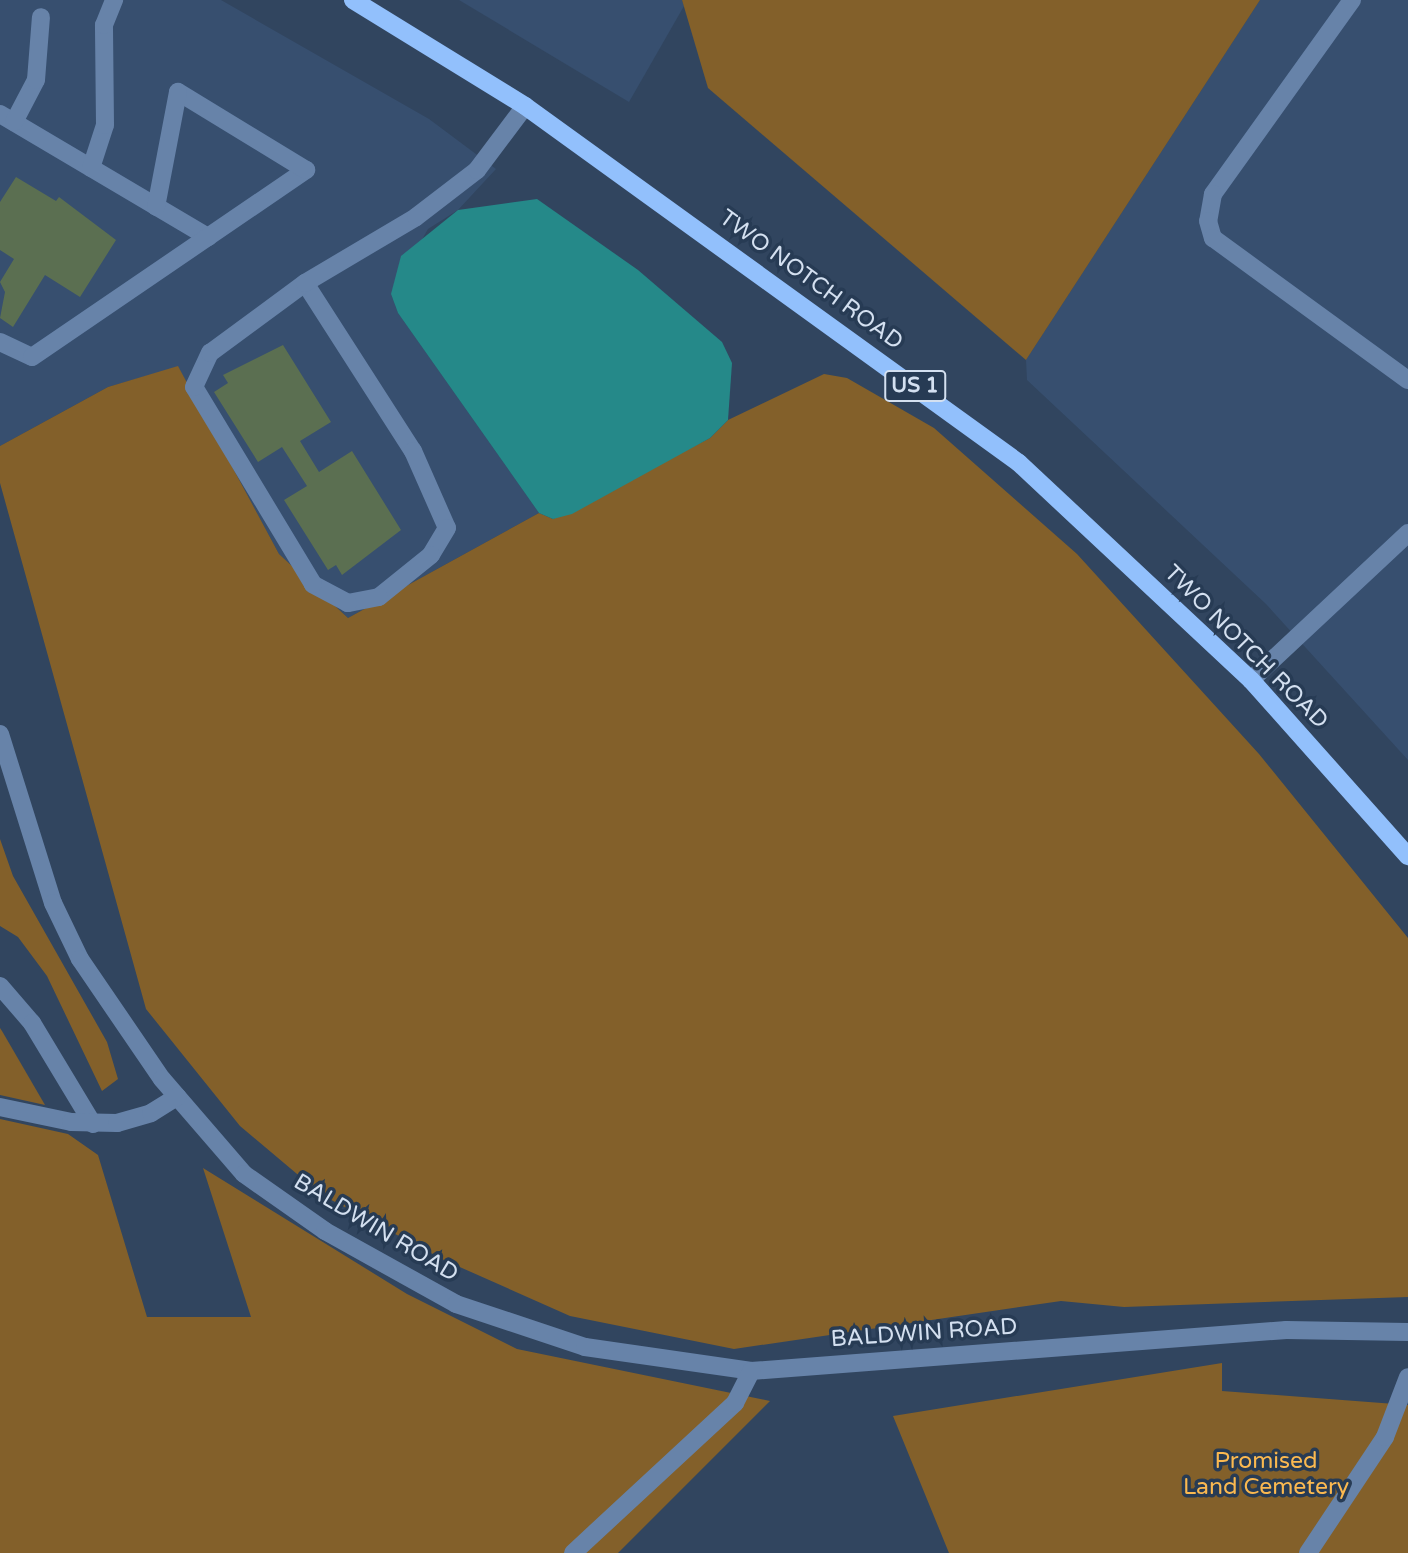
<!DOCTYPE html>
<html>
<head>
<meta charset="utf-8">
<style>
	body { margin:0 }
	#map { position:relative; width:1408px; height:1553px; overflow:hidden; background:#31455f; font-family:"Varela Round",sans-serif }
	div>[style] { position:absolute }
	.built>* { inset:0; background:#374f6f }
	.green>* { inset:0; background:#83602a }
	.water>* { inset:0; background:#258989 }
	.building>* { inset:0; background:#5b6f51 }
	.minor>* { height:18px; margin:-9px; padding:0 9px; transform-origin:9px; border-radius:9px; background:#6783a9 }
	.major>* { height:18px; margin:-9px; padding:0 9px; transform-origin:9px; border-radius:9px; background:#92c0fc }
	span { translate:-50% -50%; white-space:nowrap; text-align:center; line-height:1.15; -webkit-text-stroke:7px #273b54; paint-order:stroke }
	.shield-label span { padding:2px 5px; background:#273b54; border:2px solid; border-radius:5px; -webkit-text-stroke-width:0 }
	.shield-label { font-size:21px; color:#d4e0f0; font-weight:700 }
	.street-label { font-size:23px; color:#d4e0f0 }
	.park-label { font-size:23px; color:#fbb950 }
</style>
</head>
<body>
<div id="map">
	<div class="built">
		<i style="clip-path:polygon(0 0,221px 0,429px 119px,496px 169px,458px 210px,428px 229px,391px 294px,398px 313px,539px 513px,348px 618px,279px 554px,178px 367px,108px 387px,0 446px)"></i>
		<i style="clip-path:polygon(459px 0,682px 0,684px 6px,629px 102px)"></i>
		<i style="clip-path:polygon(1260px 0,1408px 0,1408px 760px,1266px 604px,1027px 380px,1026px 360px)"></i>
	</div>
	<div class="green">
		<i style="clip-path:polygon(682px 0,1260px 0,1026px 360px,708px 88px)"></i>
		<i style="clip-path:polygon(178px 366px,279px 554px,348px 618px,539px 513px,553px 519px,710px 438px,728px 420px,824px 374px,847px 378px,934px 428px,1077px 554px,1259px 754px,1408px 938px,1408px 1297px,1124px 1307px,1061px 1301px,734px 1349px,570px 1316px,444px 1260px,322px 1195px,240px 1126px,146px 1009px,0 483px,0 446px,108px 387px)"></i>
		<i style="clip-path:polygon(0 839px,13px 876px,107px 1042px,118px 1079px,102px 1091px,47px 976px,18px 937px,0 926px)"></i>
		<i style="clip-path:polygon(0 1028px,2px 1031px,45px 1105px,0 1095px)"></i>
		<i style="clip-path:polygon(0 1119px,68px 1134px,98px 1155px,147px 1317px,251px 1317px,203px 1168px,407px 1294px,517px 1349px,770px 1401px,618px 1553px,0 1553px)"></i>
		<i style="clip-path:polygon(1222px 1363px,1222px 1391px,1408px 1405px,1408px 1553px,949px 1553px,893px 1416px)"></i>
	</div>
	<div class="water">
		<i style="clip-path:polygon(537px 199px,638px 270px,722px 342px,732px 363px,728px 420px,710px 438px,572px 514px,553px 519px,539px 513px,398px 313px,391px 294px,401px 256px,458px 210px)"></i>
	</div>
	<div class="building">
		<i style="clip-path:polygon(16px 177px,56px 201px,59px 197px,116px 240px,80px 297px,45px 275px,13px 327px,0 318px,5px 292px,0 282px,14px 259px,0 250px,0 202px)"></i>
		<i style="clip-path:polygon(283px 345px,331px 422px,300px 441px,319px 472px,352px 451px,401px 530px,342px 575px,336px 565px,328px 570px,284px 500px,307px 486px,282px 447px,258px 462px,214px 392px,228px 383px,223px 375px)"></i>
	</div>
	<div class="minor">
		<i style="left:1352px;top:0;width:239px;rotate:125.6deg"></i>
		<i style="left:1213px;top:194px;width:27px;rotate:100deg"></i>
		<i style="left:1208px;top:221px;width:18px;rotate:74deg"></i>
		<i style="left:1213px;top:238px;width:241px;rotate:36.1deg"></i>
		<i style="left:0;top:114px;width:242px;rotate:30.6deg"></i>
		<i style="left:14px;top:122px;width:47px;rotate:-62.4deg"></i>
		<i style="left:36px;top:80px;width:63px;rotate:-85.5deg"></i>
		<i style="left:91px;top:168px;width:45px;rotate:-72deg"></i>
		<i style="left:105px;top:125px;width:100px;rotate:-90.6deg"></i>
		<i style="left:104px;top:25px;width:27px;rotate:-68deg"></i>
		<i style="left:305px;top:283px;width:200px;rotate:57.3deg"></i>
		<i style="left:413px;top:451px;width:84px;rotate:66.2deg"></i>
		<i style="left:447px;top:528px;width:31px;rotate:121deg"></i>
		<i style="left:431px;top:555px;width:67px;rotate:141.1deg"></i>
		<i style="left:379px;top:597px;width:32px;rotate:169deg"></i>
		<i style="left:348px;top:603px;width:40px;rotate:-152deg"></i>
		<i style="left:313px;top:584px;width:230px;rotate:-121.1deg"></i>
		<i style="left:194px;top:387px;width:38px;rotate:-65deg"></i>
		<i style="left:210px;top:353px;width:118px;rotate:-36.4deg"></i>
		<i style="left:305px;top:283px;width:129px;rotate:-30.7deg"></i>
		<i style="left:416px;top:217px;width:77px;rotate:-37.6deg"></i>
		<i style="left:477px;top:170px;width:80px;rotate:-53.1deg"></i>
		<i style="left:0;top:342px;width:35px;rotate:25deg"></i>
		<i style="left:32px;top:357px;width:332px;rotate:-34.3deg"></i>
		<i style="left:306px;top:170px;width:150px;rotate:-148.6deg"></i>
		<i style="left:178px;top:92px;width:117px;rotate:100.8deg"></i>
		<i style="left:1251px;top:680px;width:215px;rotate:-43.1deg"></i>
		<i style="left:0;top:734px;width:177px;rotate:72.6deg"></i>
		<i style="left:53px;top:903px;width:62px;rotate:64.3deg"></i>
		<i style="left:80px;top:959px;width:145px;rotate:55.7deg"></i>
		<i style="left:162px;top:1079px;width:125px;rotate:49.2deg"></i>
		<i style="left:244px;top:1174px;width:99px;rotate:35.1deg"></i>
		<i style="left:325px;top:1231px;width:150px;rotate:29.1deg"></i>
		<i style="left:456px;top:1304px;width:136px;rotate:18.4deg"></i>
		<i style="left:585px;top:1347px;width:168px;rotate:8.2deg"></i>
		<i style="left:751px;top:1371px;width:537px;rotate:-4.38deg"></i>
		<i style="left:1286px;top:1330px;width:122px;rotate:0.9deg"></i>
		<i style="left:0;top:986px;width:49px;rotate:49.1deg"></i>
		<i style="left:32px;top:1023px;width:118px;rotate:58.9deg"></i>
		<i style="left:0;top:1107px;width:73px;rotate:11.9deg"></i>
		<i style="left:71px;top:1122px;width:46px;rotate:1.2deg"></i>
		<i style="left:117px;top:1123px;width:35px;rotate:-16deg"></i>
		<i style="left:151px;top:1113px;width:31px;rotate:-32deg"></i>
		<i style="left:573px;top:1553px;width:221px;rotate:-42.8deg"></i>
		<i style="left:735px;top:1403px;width:36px;rotate:-63deg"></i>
		<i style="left:1308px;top:1553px;width:139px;rotate:-56.4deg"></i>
		<i style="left:1385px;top:1437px;width:64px;rotate:-69deg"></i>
	</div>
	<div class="major">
		<i style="left:353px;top:0;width:202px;rotate:31.6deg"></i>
		<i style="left:525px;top:106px;width:609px;rotate:35.85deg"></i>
		<i style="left:1019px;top:463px;width:318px;rotate:43.1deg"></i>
		<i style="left:1251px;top:680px;width:236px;rotate:48.3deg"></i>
	</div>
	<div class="shield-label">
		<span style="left:915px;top:386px">US 1</span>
	</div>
	<div class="street-label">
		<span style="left:811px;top:280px;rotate:36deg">TWO NOTCH ROAD</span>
		<span style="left:1246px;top:647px;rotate:45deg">TWO NOTCH ROAD</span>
		<span style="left:376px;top:1228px;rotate:31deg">BALDWIN ROAD</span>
		<span style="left:924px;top:1333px;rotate:-4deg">BALDWIN ROAD</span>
	</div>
	<div class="park-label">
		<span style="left:1266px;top:1474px">Promised<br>Land Cemetery</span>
	</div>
</div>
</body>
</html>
